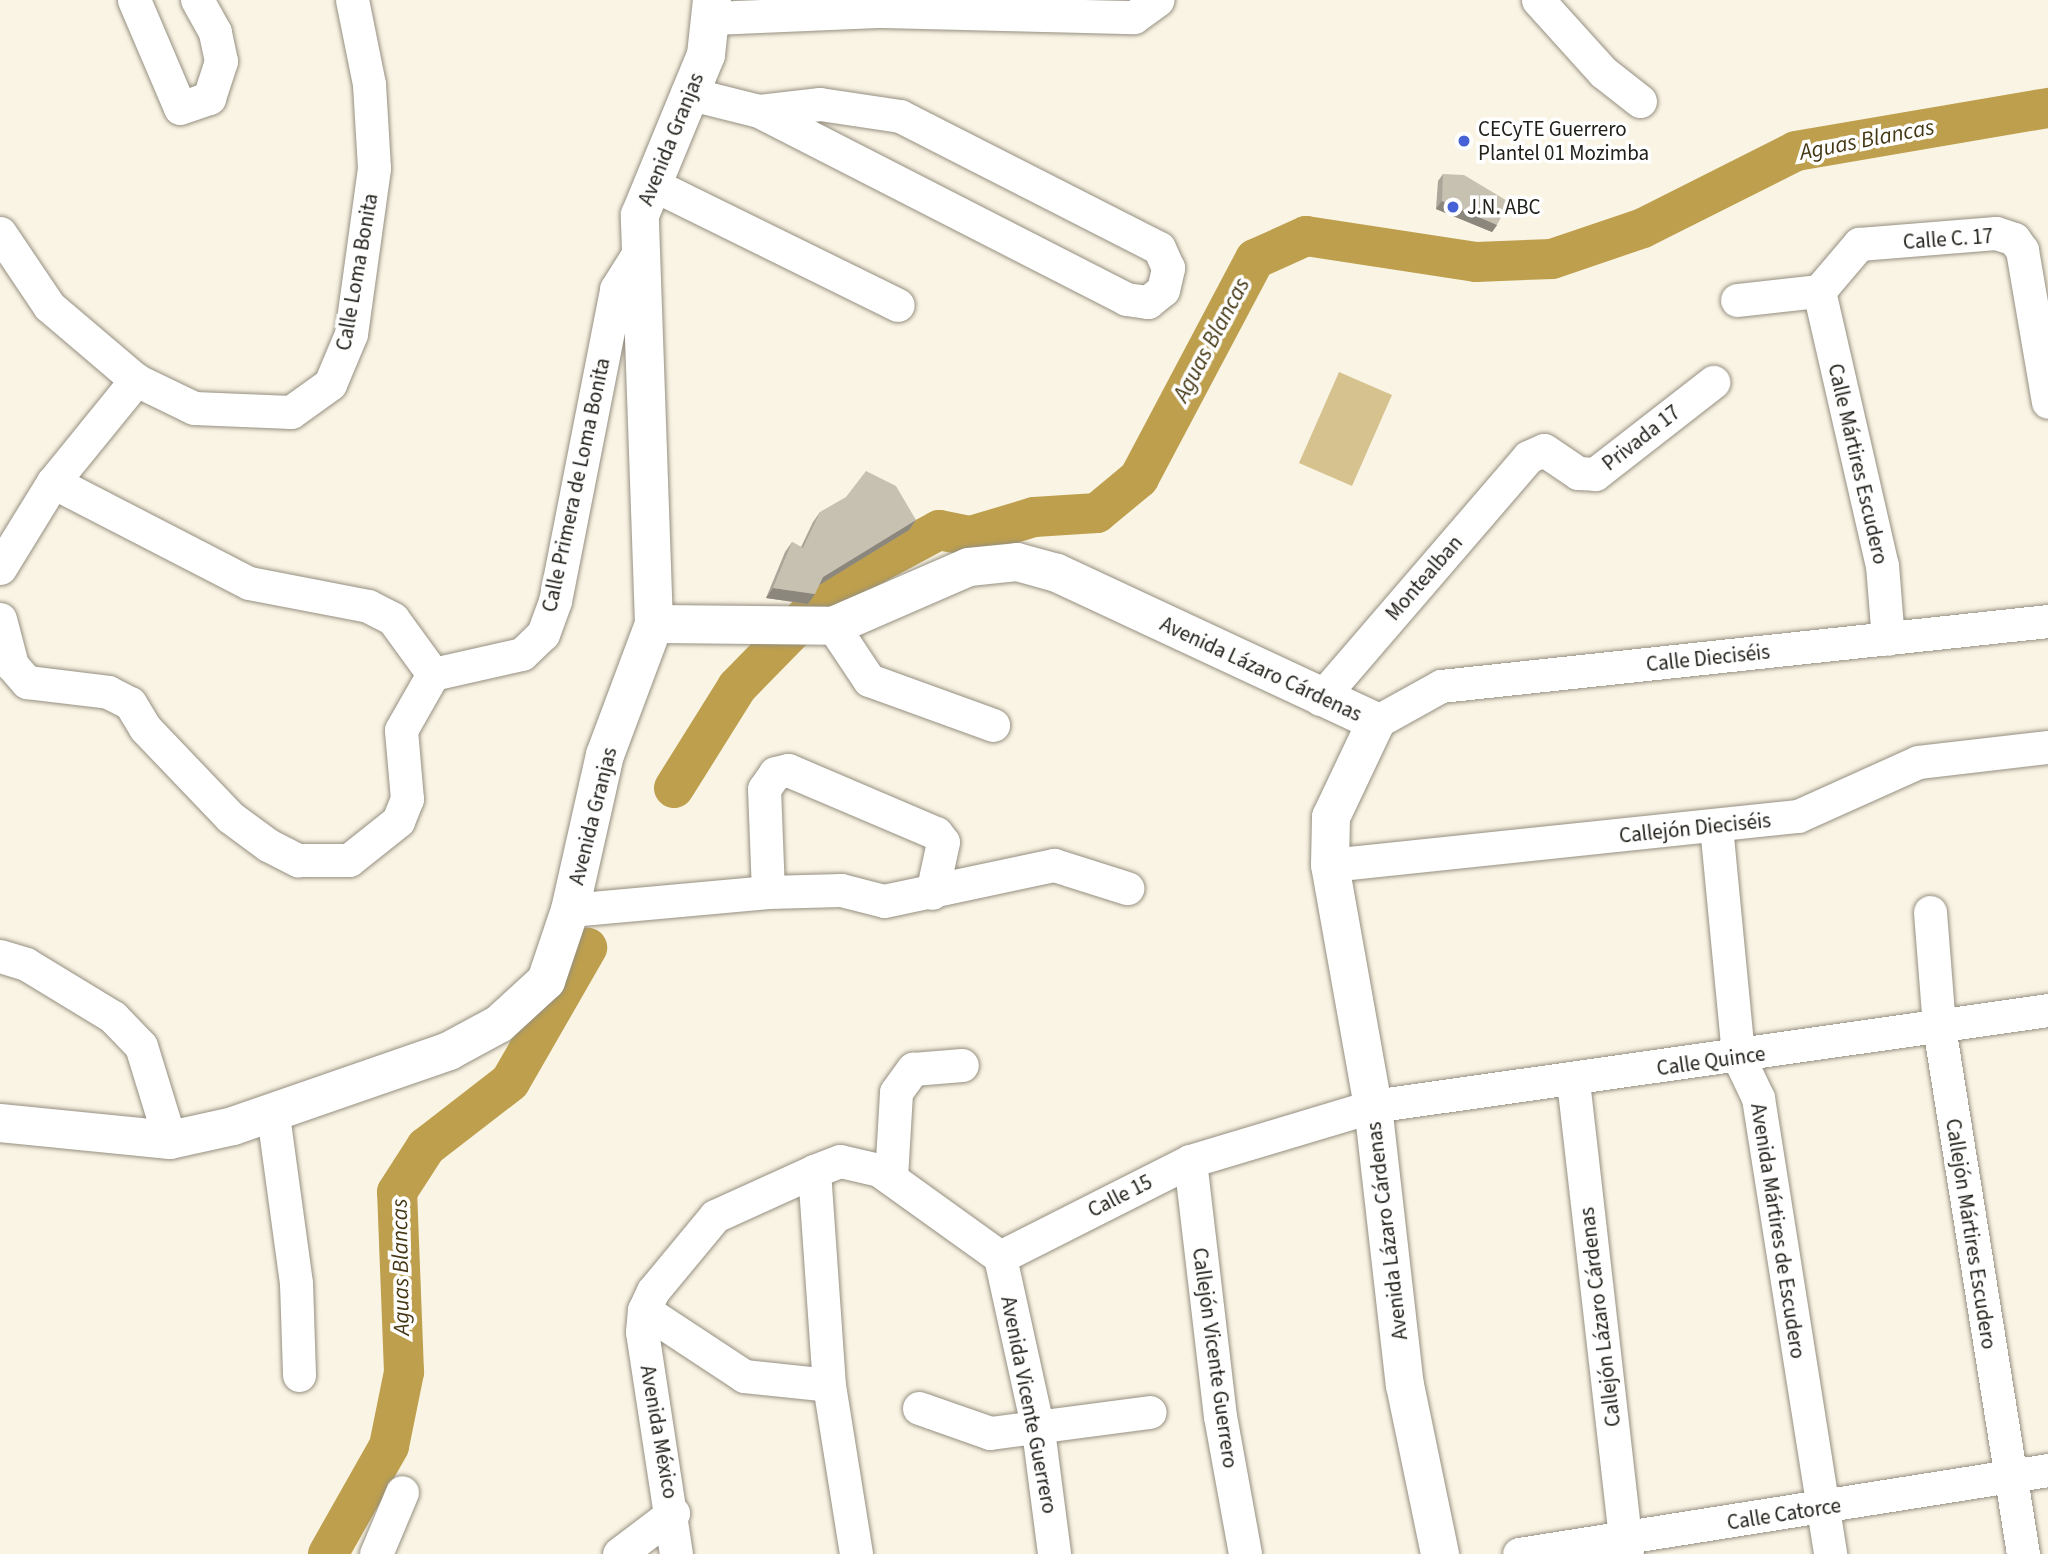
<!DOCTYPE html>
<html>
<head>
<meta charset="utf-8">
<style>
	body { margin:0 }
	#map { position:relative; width:2048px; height:1554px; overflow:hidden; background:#faf4e4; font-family:"Source Sans 3",sans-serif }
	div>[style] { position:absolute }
	.green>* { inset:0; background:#d6c28e }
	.river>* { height:40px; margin:-20px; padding:0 20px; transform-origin:20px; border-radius:20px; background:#bd9f4d }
	.roads { filter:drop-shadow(0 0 2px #958f81) drop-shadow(0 0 2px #958f81) }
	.minor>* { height:33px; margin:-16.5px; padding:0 16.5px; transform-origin:16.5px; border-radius:16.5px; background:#fff }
	.major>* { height:38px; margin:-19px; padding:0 19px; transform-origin:19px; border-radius:19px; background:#fff }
	.wall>* { inset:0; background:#aba699 }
	.shaded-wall>* { inset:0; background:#8b877d }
	.building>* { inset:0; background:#c7c1b2 }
	.dots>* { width:19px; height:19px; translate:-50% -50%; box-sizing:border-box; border:4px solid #fff; border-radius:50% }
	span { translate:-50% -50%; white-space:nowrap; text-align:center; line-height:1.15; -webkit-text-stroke:7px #fff; paint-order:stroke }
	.poi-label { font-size:21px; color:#22201a }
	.left { translate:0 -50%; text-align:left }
	.street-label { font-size:21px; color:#22201a }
	.water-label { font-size:23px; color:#443713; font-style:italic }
</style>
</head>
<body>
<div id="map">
	<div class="green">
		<i style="clip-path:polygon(1339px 372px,1392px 395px,1352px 486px,1299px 463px)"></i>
	</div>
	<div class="river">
		<i style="left:674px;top:788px;width:119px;rotate:-58deg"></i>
		<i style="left:737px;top:687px;width:143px;rotate:-45.6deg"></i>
		<i style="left:837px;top:585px;width:116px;rotate:-28.3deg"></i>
		<i style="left:939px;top:530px;width:33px;rotate:11deg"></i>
		<i style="left:971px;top:536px;width:66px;rotate:-16.8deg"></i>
		<i style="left:1034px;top:517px;width:63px;rotate:-3.6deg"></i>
		<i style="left:1097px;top:513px;width:55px;rotate:-39.8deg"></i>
		<i style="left:1139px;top:478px;width:248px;rotate:-62.1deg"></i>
		<i style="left:1255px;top:259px;width:56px;rotate:-24.3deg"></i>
		<i style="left:1306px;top:236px;width:172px;rotate:8.7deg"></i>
		<i style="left:1476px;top:262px;width:76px;rotate:-2.3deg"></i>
		<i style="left:1552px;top:259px;width:96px;rotate:-18.8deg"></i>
		<i style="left:1643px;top:228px;width:171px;rotate:-26.7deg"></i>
		<i style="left:1796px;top:151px;width:256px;rotate:-9.7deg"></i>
		<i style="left:328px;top:1554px;width:124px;rotate:-60.5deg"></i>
		<i style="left:389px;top:1446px;width:76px;rotate:-78.5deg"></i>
		<i style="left:404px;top:1372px;width:180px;rotate:-92.2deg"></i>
		<i style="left:397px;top:1192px;width:54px;rotate:-57.2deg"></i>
		<i style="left:426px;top:1147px;width:106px;rotate:-37.7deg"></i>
		<i style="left:510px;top:1082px;width:155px;rotate:-60.1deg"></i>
	</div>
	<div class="roads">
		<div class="minor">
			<i style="left:134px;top:0;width:117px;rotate:66.9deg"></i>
			<i style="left:180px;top:108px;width:31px;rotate:-19deg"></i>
			<i style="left:209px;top:98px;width:39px;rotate:-72deg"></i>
			<i style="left:221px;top:61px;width:30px;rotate:-102deg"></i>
			<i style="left:215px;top:32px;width:37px;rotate:-119deg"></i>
			<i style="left:1538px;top:0;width:97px;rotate:47.9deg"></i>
			<i style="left:1603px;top:72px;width:47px;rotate:38.1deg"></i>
			<i style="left:713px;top:18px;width:170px;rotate:-2.4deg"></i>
			<i style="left:883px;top:11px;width:251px;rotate:1.4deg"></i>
			<i style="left:1134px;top:17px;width:29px;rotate:-36deg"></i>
			<i style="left:687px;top:93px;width:74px;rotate:14deg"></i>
			<i style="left:759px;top:111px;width:412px;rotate:27.1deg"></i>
			<i style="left:1126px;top:299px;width:22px;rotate:8deg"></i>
			<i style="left:1148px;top:302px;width:19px;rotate:-39deg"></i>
			<i style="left:1163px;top:290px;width:23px;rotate:-77deg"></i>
			<i style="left:1168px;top:268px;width:22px;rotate:-114deg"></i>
			<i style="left:1159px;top:248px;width:291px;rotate:-153deg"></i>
			<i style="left:900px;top:116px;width:81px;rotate:-171.5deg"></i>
			<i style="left:820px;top:104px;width:61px;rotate:173.5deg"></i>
			<i style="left:650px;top:183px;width:276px;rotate:26.2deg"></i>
			<i style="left:0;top:233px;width:88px;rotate:56.1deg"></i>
			<i style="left:49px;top:306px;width:114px;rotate:40.4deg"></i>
			<i style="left:136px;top:380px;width:64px;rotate:25.8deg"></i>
			<i style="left:194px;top:408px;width:97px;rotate:2.4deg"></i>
			<i style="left:291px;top:412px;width:48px;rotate:-35.7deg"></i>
			<i style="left:330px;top:384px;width:54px;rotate:-67.2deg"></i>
			<i style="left:351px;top:334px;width:168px;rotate:-82.1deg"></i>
			<i style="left:374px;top:168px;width:84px;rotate:-93.4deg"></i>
			<i style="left:369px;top:84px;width:86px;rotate:-101.4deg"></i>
			<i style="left:1819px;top:291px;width:62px;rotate:-49.6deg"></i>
			<i style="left:1859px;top:244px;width:137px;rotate:-4.6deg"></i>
			<i style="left:1996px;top:233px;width:19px;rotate:18deg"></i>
			<i style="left:2014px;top:239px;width:14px;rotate:54deg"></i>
			<i style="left:2022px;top:250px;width:154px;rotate:80.3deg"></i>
			<i style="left:1819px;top:291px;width:281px;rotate:77.1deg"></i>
			<i style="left:1882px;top:565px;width:74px;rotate:85.4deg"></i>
			<i style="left:1737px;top:300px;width:82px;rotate:-6.3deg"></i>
			<i style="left:53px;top:482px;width:220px;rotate:27.3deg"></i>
			<i style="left:249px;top:583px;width:121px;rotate:10.9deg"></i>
			<i style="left:368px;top:606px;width:28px;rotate:27deg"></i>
			<i style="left:393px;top:619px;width:68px;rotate:54deg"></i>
			<i style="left:0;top:568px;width:101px;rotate:-58.4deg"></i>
			<i style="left:53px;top:482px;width:132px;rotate:-50.9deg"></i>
			<i style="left:0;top:619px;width:48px;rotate:75.4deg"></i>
			<i style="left:12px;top:665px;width:23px;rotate:49deg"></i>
			<i style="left:27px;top:682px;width:82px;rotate:7deg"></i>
			<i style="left:108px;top:692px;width:25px;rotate:27deg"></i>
			<i style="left:130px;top:703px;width:29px;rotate:59deg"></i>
			<i style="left:145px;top:728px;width:123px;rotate:46.3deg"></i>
			<i style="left:230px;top:817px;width:47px;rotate:36.4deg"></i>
			<i style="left:268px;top:845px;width:34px;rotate:27deg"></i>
			<i style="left:298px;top:860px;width:51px"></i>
			<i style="left:349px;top:860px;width:63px;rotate:-38.5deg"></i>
			<i style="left:398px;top:821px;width:24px;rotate:-68deg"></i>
			<i style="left:407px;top:799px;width:69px;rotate:-95deg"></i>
			<i style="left:401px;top:730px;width:64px;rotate:-60.3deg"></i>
			<i style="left:433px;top:674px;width:91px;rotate:-12.7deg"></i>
			<i style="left:522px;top:654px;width:29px;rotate:-44deg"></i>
			<i style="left:543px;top:634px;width:35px;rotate:-70deg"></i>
			<i style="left:555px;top:601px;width:318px;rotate:-78.9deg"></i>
			<i style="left:616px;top:289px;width:41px;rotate:-57.8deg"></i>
			<i style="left:833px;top:626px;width:65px;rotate:56.3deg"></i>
			<i style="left:869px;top:680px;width:132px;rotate:19.9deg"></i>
			<i style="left:1320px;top:699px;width:319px;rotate:-49.3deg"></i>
			<i style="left:1528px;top:457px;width:17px;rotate:-24deg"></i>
			<i style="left:1544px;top:450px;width:41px;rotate:34.1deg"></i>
			<i style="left:1578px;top:473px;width:17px;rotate:3deg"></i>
			<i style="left:1595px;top:474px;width:150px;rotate:-37.9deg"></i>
			<i style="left:1376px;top:722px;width:74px;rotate:-29deg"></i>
			<i style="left:1441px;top:686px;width:610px;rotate:-6.11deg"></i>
			<i style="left:1716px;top:826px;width:231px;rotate:84.5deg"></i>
			<i style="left:1738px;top:1056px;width:47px;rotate:64.5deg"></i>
			<i style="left:1758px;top:1098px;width:462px;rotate:81deg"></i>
			<i style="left:1330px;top:865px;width:471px;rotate:-6deg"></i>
			<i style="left:1798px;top:816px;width:132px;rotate:-24.2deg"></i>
			<i style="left:1918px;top:762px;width:131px;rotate:-6.6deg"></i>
			<i style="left:768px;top:892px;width:103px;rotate:-92.2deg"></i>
			<i style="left:764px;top:789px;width:19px;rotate:-55deg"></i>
			<i style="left:775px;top:773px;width:13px;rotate:-13deg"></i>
			<i style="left:788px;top:770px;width:161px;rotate:23.1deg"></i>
			<i style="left:936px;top:833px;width:11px;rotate:52deg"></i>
			<i style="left:943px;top:842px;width:52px;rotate:102.2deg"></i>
			<i style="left:570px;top:910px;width:199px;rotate:-5.2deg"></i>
			<i style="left:768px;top:892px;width:73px;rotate:-1.6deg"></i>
			<i style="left:841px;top:890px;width:44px;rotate:14.3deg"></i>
			<i style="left:884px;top:901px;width:174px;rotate:-12deg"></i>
			<i style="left:1054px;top:865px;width:77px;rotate:17.5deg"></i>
			<i style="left:1930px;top:912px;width:115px;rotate:85.5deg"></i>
			<i style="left:1939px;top:1027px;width:534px;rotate:80.94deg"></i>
			<i style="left:0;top:956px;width:27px;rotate:17deg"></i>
			<i style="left:26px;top:964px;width:102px;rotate:31.3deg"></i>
			<i style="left:113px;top:1017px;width:40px;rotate:46deg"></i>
			<i style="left:141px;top:1046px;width:98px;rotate:72.9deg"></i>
			<i style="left:1573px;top:1081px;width:476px;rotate:83.5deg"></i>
			<i style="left:273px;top:1115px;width:170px;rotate:82.2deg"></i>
			<i style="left:296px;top:1283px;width:92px;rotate:88.1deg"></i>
			<i style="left:1190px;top:1161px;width:257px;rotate:83.3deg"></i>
			<i style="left:1220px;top:1416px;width:140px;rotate:79.7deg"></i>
			<i style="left:814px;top:1171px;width:215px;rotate:86deg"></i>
			<i style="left:829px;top:1385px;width:171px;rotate:80.9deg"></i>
			<i style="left:891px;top:1177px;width:85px;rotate:-86.6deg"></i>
			<i style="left:896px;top:1092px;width:29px;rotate:-54deg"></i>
			<i style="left:913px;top:1069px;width:49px;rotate:-4.7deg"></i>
			<i style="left:1000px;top:1257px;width:177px;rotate:77.6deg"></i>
			<i style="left:1038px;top:1430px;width:125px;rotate:82.6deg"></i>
			<i style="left:644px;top:1310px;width:120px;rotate:33.4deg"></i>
			<i style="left:744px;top:1376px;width:85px;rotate:6deg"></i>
			<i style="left:919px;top:1408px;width:75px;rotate:19.4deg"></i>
			<i style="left:990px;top:1433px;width:161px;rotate:-7.5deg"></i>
			<i style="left:376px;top:1554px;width:67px;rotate:-67.2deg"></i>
			<i style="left:619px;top:1554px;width:68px;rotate:-37.2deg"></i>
			<i style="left:676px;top:1554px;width:225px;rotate:-98.7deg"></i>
			<i style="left:642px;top:1332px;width:22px;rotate:-85deg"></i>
			<i style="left:644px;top:1310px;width:21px;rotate:-65deg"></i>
			<i style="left:653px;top:1291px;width:97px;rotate:-50.4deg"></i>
			<i style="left:715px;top:1216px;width:109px;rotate:-24.4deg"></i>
			<i style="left:814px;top:1171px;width:28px;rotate:-21deg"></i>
			<i style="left:840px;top:1161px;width:40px;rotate:13deg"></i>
			<i style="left:879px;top:1170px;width:149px;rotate:35.7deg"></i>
			<i style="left:1000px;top:1257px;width:213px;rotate:-26.8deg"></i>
			<i style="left:1190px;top:1161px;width:191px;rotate:-16.7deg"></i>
			<i style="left:1373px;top:1106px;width:682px;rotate:-8.09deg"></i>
			<i style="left:1519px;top:1554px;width:536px;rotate:-9.02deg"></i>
		</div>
		<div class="major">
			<i style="left:654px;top:624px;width:179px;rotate:0.6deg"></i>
			<i style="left:833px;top:626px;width:148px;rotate:-23.5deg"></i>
			<i style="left:969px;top:567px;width:48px;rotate:-5.9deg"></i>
			<i style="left:1017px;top:562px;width:41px;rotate:15.4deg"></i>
			<i style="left:1057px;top:573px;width:352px;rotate:25deg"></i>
			<i style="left:1376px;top:722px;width:105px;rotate:115.3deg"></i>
			<i style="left:1331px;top:817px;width:48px;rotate:91.2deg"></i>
			<i style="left:1330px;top:865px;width:245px;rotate:79.9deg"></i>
			<i style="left:1373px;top:1106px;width:281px;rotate:83.5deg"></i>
			<i style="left:1405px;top:1385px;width:173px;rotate:78.3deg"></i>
			<i style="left:0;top:1123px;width:171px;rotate:5.7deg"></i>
			<i style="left:170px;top:1140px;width:65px;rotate:-12.5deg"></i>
			<i style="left:233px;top:1126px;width:229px;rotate:-19.1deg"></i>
			<i style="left:449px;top:1051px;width:57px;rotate:-28.4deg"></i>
			<i style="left:499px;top:1024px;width:64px;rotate:-42.5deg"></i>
			<i style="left:546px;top:981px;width:75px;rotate:-71.3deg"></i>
			<i style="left:570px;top:910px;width:159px;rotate:-77.3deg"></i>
			<i style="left:605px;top:755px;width:140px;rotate:-69.5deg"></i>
			<i style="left:654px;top:624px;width:409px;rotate:-92deg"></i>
			<i style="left:640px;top:215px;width:173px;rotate:-67.6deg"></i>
			<i style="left:706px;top:55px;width:55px;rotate:-83.8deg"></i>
		</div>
	</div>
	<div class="wall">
		<i style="clip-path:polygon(1443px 174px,1497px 225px,1492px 232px,1436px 209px,1438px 181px)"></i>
		<i style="clip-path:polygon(820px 512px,916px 520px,909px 530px,819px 585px,808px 604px,766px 598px,785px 552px,792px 542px,801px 547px,813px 522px)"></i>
	</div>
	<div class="shaded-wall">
		<i style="clip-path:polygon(1442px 201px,1497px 225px,1492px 232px,1436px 209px)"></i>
		<i style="clip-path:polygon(916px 520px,909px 530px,816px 587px,823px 577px)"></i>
		<i style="clip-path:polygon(773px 588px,815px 594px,808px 604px,766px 598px)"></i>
	</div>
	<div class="building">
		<i style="clip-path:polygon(1443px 174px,1464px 175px,1509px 202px,1497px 225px,1442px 201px)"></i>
		<i style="clip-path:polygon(866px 471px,896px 486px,916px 520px,823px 577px,815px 594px,773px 588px,792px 542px,803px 548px,820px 512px,846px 497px)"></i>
	</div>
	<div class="dots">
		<i style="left:1464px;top:141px;background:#4661d5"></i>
		<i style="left:1453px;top:207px;background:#4661d5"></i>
	</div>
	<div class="poi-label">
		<span class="left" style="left:1478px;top:141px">CECyTE Guerrero<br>Plantel 01 Mozimba</span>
		<span class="left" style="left:1467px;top:207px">J.N. ABC</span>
	</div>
	<div class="street-label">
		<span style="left:671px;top:139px;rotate:-68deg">Avenida Granjas</span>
		<span style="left:1948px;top:239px;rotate:-4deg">Calle C. 17</span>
		<span style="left:357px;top:272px;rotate:-80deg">Calle Loma Bonita</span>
		<span style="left:1641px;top:438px;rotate:-38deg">Privada 17</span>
		<span style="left:1858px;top:464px;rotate:77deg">Calle Mártires Escudero</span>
		<span style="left:576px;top:485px;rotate:-78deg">Calle Primera de Loma Bonita</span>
		<span style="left:1424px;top:578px;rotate:-49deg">Montealban</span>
		<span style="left:1708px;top:658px;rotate:-6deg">Calle Dieciséis</span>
		<span style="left:1261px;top:669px;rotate:25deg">Avenida Lázaro Cárdenas</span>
		<span style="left:593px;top:816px;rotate:-76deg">Avenida Granjas</span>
		<span style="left:1695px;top:828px;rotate:-6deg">Callejón Dieciséis</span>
		<span style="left:1711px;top:1061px;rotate:-8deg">Calle Quince</span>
		<span style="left:1120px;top:1196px;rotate:-27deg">Calle 15</span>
		<span style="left:1387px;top:1231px;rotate:-97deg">Avenida Lázaro Cárdenas</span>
		<span style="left:1778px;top:1231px;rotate:81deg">Avenida Mártires de Escudero</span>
		<span style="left:1971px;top:1234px;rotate:81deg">Callejón Mártires Escudero</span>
		<span style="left:1600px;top:1317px;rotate:-97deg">Callejón Lázaro Cárdenas</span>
		<span style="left:1215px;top:1358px;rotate:82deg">Callejón Vicente Guerrero</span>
		<span style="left:1029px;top:1405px;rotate:79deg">Avenida Vicente Guerrero</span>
		<span style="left:659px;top:1432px;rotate:80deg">Avenida México</span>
		<span style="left:1784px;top:1514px;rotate:-9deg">Calle Catorce</span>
	</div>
	<div class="water-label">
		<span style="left:1867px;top:140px;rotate:-11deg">Aguas Blancas</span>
		<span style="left:1212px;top:340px;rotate:-62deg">Aguas Blancas</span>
		<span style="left:401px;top:1267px;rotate:-91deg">Aguas Blancas</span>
	</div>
</div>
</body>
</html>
